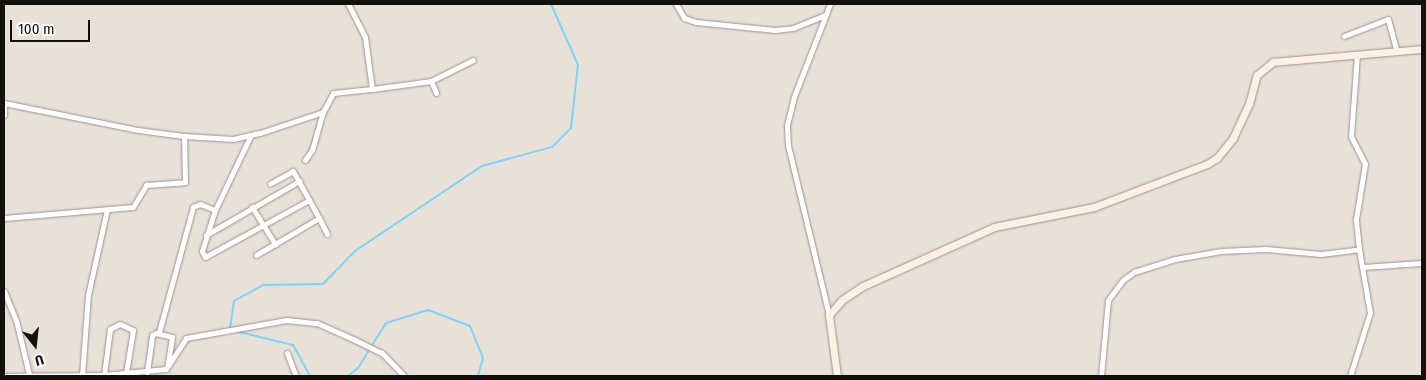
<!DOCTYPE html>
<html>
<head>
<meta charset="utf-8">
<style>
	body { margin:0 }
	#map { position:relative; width:1426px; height:380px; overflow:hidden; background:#e9e1d8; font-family:"Fira Sans Condensed",sans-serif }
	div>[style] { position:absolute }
	.stream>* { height:2px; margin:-1px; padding:0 1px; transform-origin:1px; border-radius:1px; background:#7cd4f6 }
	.roads { filter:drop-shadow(0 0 1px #9a938b) drop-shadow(0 0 1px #9a938b) }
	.street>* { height:5px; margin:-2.5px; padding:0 2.5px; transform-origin:2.5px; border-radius:2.5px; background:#fff }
	.secondary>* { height:7px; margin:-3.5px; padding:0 3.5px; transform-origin:3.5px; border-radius:3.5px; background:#fef0e2 }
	span { translate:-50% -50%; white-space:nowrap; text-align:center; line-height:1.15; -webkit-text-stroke:4.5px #fff; paint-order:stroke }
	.frame { position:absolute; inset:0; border:5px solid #13100d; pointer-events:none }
	.north { position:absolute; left:10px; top:320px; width:50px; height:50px; -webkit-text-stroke:4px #fff; paint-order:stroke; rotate:164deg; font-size:14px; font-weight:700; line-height:20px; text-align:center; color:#13100d }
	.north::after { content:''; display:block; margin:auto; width:18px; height:22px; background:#13100d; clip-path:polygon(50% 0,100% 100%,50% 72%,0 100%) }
	.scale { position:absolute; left:10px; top:20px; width:80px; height:22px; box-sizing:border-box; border:2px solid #13100d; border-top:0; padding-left:6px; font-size:15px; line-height:18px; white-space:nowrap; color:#13100d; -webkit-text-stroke:4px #fff; paint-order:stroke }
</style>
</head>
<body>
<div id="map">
	<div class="stream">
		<i style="left:230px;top:329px;width:28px;rotate:-82deg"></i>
		<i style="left:234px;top:301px;width:33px;rotate:-29deg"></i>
		<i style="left:263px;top:285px;width:60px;rotate:-1deg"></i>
		<i style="left:323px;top:284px;width:46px;rotate:-45.9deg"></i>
		<i style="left:355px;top:251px;width:153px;rotate:-33.8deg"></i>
		<i style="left:482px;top:166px;width:73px;rotate:-15.2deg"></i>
		<i style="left:552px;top:147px;width:27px;rotate:-45deg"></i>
		<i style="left:571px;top:128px;width:63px;rotate:-83.7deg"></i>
		<i style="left:578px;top:65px;width:67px;rotate:-113.9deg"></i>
		<i style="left:235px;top:331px;width:60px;rotate:13.6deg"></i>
		<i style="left:293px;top:345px;width:35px;rotate:61deg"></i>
		<i style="left:348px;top:376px;width:13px;rotate:-39deg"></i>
		<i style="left:358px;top:368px;width:53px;rotate:-58.1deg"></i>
		<i style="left:386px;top:323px;width:44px;rotate:-17.2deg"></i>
		<i style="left:428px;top:310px;width:45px;rotate:20.9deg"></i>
		<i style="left:470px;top:326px;width:35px;rotate:68deg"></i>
		<i style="left:483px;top:358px;width:19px;rotate:106deg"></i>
	</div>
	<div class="roads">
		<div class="street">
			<i style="left:676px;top:4px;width:16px;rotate:60deg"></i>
			<i style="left:684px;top:18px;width:13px;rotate:18deg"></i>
			<i style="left:696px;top:22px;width:79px;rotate:5.8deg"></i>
			<i style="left:775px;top:30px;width:18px;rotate:-6deg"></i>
			<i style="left:793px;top:28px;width:35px;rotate:-22deg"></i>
			<i style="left:1344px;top:36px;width:47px;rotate:-21.1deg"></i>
			<i style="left:1388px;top:19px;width:34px;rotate:75deg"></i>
			<i style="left:431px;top:81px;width:13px;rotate:67deg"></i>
			<i style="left:372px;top:89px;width:60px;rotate:-7.7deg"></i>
			<i style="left:431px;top:81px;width:47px;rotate:-26.6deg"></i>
			<i style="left:4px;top:103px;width:137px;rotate:11.4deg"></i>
			<i style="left:138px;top:130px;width:46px;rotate:7.4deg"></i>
			<i style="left:184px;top:136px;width:49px;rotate:3.5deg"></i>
			<i style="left:233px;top:139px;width:28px;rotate:-13deg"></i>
			<i style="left:260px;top:133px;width:66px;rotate:-18.4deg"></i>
			<i style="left:323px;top:112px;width:21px;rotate:-62deg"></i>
			<i style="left:333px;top:93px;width:39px;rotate:-6deg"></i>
			<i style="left:372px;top:89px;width:52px;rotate:-97.7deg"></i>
			<i style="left:365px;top:37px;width:37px;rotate:-117deg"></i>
			<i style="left:4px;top:115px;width:12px;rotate:-90deg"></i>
			<i style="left:305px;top:160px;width:12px;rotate:-55deg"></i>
			<i style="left:312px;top:150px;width:40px;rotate:-74deg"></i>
			<i style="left:252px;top:207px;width:44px;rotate:58.1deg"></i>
			<i style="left:215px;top:210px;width:43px;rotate:107.6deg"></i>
			<i style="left:202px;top:251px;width:7px;rotate:63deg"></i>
			<i style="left:205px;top:257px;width:119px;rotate:-28.7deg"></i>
			<i style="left:4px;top:218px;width:129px;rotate:-4.9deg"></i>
			<i style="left:133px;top:207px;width:26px;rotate:-59deg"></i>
			<i style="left:146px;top:185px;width:39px;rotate:-4deg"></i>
			<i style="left:185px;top:182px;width:46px;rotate:-91.2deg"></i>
			<i style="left:319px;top:218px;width:18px;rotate:63deg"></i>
			<i style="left:206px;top:235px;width:108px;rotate:-30.1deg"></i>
			<i style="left:256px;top:255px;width:73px;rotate:-30.4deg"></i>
			<i style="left:319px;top:218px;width:54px;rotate:-119deg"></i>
			<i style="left:293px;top:171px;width:26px;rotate:151deg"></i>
			<i style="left:1362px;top:267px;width:60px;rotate:-3.8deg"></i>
			<i style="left:4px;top:291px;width:31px;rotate:68deg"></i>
			<i style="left:16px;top:320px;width:56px;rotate:76.5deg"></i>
			<i style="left:829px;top:315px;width:175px;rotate:-103.6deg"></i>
			<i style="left:788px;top:145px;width:20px;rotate:-93deg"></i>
			<i style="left:787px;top:125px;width:32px;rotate:-76deg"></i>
			<i style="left:795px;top:94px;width:97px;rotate:-68.7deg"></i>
			<i style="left:159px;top:332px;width:130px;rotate:-74.8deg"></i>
			<i style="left:193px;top:207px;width:8px;rotate:-23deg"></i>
			<i style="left:200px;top:204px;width:16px;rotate:22deg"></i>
			<i style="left:215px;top:210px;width:83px;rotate:-64.4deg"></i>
			<i style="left:287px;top:353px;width:25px;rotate:69deg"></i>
			<i style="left:147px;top:372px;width:37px;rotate:-82deg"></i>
			<i style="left:152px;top:335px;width:4px;rotate:-27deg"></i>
			<i style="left:156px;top:333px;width:16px;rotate:14deg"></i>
			<i style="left:172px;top:337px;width:30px;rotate:99deg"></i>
			<i style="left:82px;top:375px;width:80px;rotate:-85.7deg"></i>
			<i style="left:88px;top:295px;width:88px;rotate:-77.5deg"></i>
			<i style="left:104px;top:375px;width:46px;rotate:-82.6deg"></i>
			<i style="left:110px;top:329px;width:11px;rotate:-27deg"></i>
			<i style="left:120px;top:324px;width:14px;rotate:25deg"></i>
			<i style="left:133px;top:330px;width:44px;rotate:99.2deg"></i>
			<i style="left:4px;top:376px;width:100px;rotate:-0.6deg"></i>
			<i style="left:104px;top:375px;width:62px;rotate:-5.5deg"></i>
			<i style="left:166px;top:369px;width:37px;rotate:-57deg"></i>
			<i style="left:186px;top:338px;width:102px;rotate:-10.2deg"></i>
			<i style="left:286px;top:320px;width:31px;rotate:6deg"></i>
			<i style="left:317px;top:323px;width:42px;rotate:24.1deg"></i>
			<i style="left:355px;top:340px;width:30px;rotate:26deg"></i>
			<i style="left:382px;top:353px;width:32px;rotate:46deg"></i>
			<i style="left:1101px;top:376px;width:76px;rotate:-84.7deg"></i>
			<i style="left:1108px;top:300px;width:25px;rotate:-53deg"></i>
			<i style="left:1123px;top:280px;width:14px;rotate:-36deg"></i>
			<i style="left:1134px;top:272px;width:43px;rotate:-17.6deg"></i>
			<i style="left:1175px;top:259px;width:47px;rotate:-9.9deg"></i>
			<i style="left:1221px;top:251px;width:45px;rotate:-2.5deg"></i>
			<i style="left:1266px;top:249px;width:55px;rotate:5.2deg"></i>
			<i style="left:1321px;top:254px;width:38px;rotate:-7deg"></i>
			<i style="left:1359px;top:249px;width:30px;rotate:-96deg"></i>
			<i style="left:1356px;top:219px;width:56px;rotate:-80.7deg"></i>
			<i style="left:1365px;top:164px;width:31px;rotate:-117deg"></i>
			<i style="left:1351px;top:136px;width:81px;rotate:-85.8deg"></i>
			<i style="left:1350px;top:376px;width:66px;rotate:-72.4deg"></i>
			<i style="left:1370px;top:313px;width:65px;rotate:-99.8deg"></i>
		</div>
		<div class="secondary">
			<i style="left:837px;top:376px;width:62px;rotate:-97.5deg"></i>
			<i style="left:829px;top:315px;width:20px;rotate:-49deg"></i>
			<i style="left:842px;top:300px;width:25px;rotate:-34deg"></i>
			<i style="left:863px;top:286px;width:144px;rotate:-24.2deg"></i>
			<i style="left:994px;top:227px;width:102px;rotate:-11.3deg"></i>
			<i style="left:1094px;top:207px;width:121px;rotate:-20.8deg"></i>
			<i style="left:1207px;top:164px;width:12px;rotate:-31deg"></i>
			<i style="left:1217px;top:158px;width:26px;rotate:-51deg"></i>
			<i style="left:1233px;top:138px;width:38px;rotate:-65deg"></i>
			<i style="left:1249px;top:104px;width:30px;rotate:-75deg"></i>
			<i style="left:1257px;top:75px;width:21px;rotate:-39deg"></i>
			<i style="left:1273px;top:62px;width:150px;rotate:-5deg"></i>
		</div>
	</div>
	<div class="frame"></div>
	<div class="north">U</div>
	<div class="scale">100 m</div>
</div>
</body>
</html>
